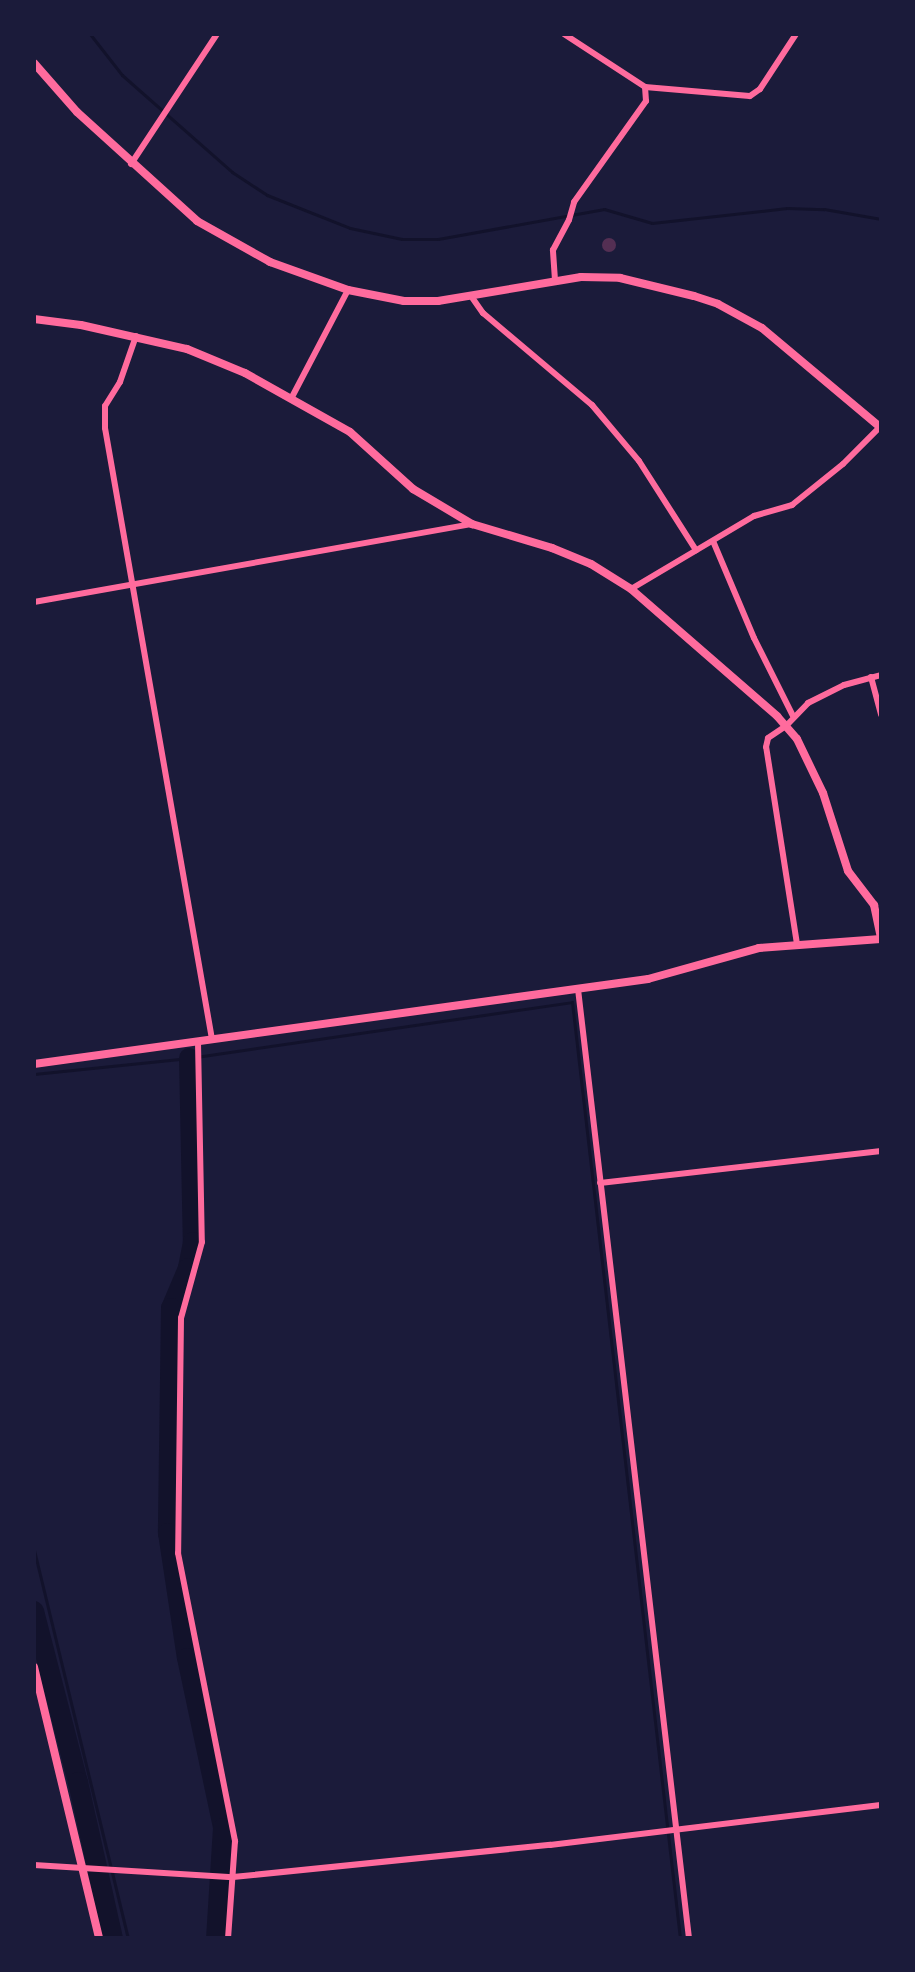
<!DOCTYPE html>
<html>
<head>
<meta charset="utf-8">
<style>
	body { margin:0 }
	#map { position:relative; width:915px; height:1972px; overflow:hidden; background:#1b1b3a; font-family:Poppins,sans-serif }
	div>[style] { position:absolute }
	.stream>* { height:3px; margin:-1.5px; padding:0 1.5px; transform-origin:1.5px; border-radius:1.5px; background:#12122b }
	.river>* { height:20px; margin:-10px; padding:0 10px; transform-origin:10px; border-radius:10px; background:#12122b }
	.building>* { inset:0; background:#542f53 }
	.round { border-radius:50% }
	.minor>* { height:6px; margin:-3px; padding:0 3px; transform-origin:3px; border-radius:3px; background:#ff6b9d }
	.tertiary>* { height:8px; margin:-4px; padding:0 4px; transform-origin:4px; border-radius:4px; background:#ff6b9d }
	span { translate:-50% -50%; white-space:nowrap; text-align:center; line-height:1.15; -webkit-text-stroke:6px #1b1b3a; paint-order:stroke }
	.frame { position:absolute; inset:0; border:36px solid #1b1b3a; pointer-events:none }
</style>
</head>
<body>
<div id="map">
	<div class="stream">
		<i style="left:90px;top:34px;width:52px;rotate:52deg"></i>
		<i style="left:122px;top:75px;width:147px;rotate:41.4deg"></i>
		<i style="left:232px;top:172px;width:42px;rotate:33.3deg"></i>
		<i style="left:267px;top:195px;width:89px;rotate:21.7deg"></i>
		<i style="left:350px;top:228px;width:53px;rotate:11.9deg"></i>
		<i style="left:402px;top:239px;width:36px"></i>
		<i style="left:438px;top:239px;width:169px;rotate:-10.2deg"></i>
		<i style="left:604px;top:209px;width:50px;rotate:16.3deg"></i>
		<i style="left:652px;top:223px;width:136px;rotate:-6.3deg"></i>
		<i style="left:787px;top:208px;width:37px;rotate:2deg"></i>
		<i style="left:824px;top:209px;width:58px;rotate:10deg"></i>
		<i style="left:34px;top:1074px;width:156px;rotate:-5.9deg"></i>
		<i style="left:189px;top:1058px;width:387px;rotate:-8.3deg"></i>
		<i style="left:572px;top:1002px;width:942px;rotate:83.42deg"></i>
		<i style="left:34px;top:1550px;width:399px;rotate:76.4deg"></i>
	</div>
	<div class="river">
		<i style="left:189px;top:1058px;width:184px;rotate:88.8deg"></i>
		<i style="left:193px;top:1242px;width:26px;rotate:101deg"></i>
		<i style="left:188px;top:1268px;width:43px;rotate:113deg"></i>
		<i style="left:171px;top:1308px;width:225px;rotate:90.8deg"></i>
		<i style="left:168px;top:1533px;width:126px;rotate:81.4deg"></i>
		<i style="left:187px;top:1658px;width:174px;rotate:78deg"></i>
		<i style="left:223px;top:1828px;width:110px;rotate:93.6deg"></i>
		<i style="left:34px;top:1611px;width:177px;rotate:75.6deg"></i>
		<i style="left:78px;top:1782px;width:160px;rotate:77.4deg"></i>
	</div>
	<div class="building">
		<i class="round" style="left:602px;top:238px;width:14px;height:14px"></i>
	</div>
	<div class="minor">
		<i style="left:564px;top:34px;width:97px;rotate:33.2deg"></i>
		<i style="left:645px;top:87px;width:105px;rotate:4.9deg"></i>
		<i style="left:750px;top:96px;width:12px;rotate:-35deg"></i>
		<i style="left:760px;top:89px;width:66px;rotate:-56.8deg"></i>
		<i style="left:131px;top:164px;width:156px;rotate:-56.5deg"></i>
		<i style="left:555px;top:280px;width:30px;rotate:-94deg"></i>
		<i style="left:553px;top:250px;width:34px;rotate:-62deg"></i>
		<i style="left:569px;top:220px;width:19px;rotate:-74deg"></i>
		<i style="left:574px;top:202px;width:124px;rotate:-54.5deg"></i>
		<i style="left:646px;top:101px;width:14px;rotate:-94deg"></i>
		<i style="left:471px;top:296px;width:21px;rotate:55deg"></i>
		<i style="left:483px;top:313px;width:143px;rotate:40.2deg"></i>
		<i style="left:592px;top:405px;width:73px;rotate:50deg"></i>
		<i style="left:639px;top:461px;width:106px;rotate:57.4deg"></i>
		<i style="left:136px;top:336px;width:49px;rotate:109.2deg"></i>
		<i style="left:120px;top:382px;width:28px;rotate:122deg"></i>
		<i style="left:105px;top:406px;width:22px;rotate:90deg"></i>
		<i style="left:105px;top:428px;width:620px;rotate:80.07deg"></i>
		<i style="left:292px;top:397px;width:121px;rotate:-62.4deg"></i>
		<i style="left:713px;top:541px;width:105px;rotate:67.1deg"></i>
		<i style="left:754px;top:638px;width:87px;rotate:63.4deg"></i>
		<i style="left:631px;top:589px;width:143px;rotate:-30.7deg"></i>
		<i style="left:754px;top:516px;width:40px;rotate:-16deg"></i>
		<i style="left:792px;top:505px;width:65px;rotate:-38.8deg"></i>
		<i style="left:843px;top:464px;width:52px;rotate:-45deg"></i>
		<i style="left:34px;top:602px;width:444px;rotate:-10.1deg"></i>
		<i style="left:871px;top:677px;width:39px;rotate:75deg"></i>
		<i style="left:797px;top:944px;width:199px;rotate:-98.9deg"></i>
		<i style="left:766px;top:747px;width:9px;rotate:-77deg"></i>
		<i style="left:768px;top:738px;width:22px;rotate:-34deg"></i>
		<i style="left:786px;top:726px;width:32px;rotate:-46deg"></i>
		<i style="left:808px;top:703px;width:40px;rotate:-26.6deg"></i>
		<i style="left:844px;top:685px;width:38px;rotate:-15deg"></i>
		<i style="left:578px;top:989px;width:955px;rotate:83.33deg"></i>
		<i style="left:198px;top:1042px;width:200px;rotate:88.9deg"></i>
		<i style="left:202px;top:1242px;width:79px;rotate:105.4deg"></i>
		<i style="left:181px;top:1318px;width:235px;rotate:90.7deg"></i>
		<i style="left:178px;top:1553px;width:294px;rotate:78.8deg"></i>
		<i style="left:235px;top:1841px;width:97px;rotate:94.1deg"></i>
		<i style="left:600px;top:1183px;width:283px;rotate:-6.5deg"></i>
		<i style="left:34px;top:1865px;width:199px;rotate:3.5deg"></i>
		<i style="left:233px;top:1877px;width:319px;rotate:-5.8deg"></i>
		<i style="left:550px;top:1845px;width:333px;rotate:-6.9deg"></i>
	</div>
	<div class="tertiary">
		<i style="left:34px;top:63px;width:65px;rotate:48.7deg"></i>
		<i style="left:77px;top:112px;width:162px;rotate:42.2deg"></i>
		<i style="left:197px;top:221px;width:84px;rotate:29.3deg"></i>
		<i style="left:270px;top:262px;width:83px;rotate:19.7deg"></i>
		<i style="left:348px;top:290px;width:57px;rotate:11.1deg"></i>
		<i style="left:404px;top:301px;width:34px"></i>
		<i style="left:438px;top:301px;width:145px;rotate:-9.5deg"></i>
		<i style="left:581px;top:277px;width:39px;rotate:1deg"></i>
		<i style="left:620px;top:278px;width:76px;rotate:13.7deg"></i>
		<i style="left:694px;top:296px;width:25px;rotate:18deg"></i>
		<i style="left:718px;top:304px;width:50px;rotate:28.6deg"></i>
		<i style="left:762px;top:328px;width:155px;rotate:40deg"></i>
		<i style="left:34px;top:319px;width:47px;rotate:7.3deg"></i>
		<i style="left:81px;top:325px;width:109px;rotate:12.8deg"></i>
		<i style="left:187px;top:349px;width:63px;rotate:22.5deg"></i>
		<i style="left:245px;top:373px;width:120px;rotate:29.3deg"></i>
		<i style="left:350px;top:432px;width:85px;rotate:42.1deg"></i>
		<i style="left:413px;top:489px;width:69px;rotate:30.7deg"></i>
		<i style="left:472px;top:524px;width:84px;rotate:16.7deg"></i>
		<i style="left:552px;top:548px;width:42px;rotate:22.3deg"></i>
		<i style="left:591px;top:564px;width:47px;rotate:32deg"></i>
		<i style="left:631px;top:589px;width:194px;rotate:41deg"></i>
		<i style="left:777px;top:716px;width:30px;rotate:49deg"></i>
		<i style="left:797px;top:739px;width:60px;rotate:64.3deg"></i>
		<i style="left:823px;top:793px;width:82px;rotate:72.2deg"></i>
		<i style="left:848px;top:871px;width:43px;rotate:52.6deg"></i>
		<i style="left:874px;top:905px;width:35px;rotate:78deg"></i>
		<i style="left:34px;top:1064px;width:620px;rotate:-7.88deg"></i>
		<i style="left:648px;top:979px;width:115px;rotate:-15.6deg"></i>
		<i style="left:759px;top:948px;width:122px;rotate:-4.2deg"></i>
		<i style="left:34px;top:1667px;width:279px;rotate:76.5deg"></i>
	</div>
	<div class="frame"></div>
</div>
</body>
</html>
